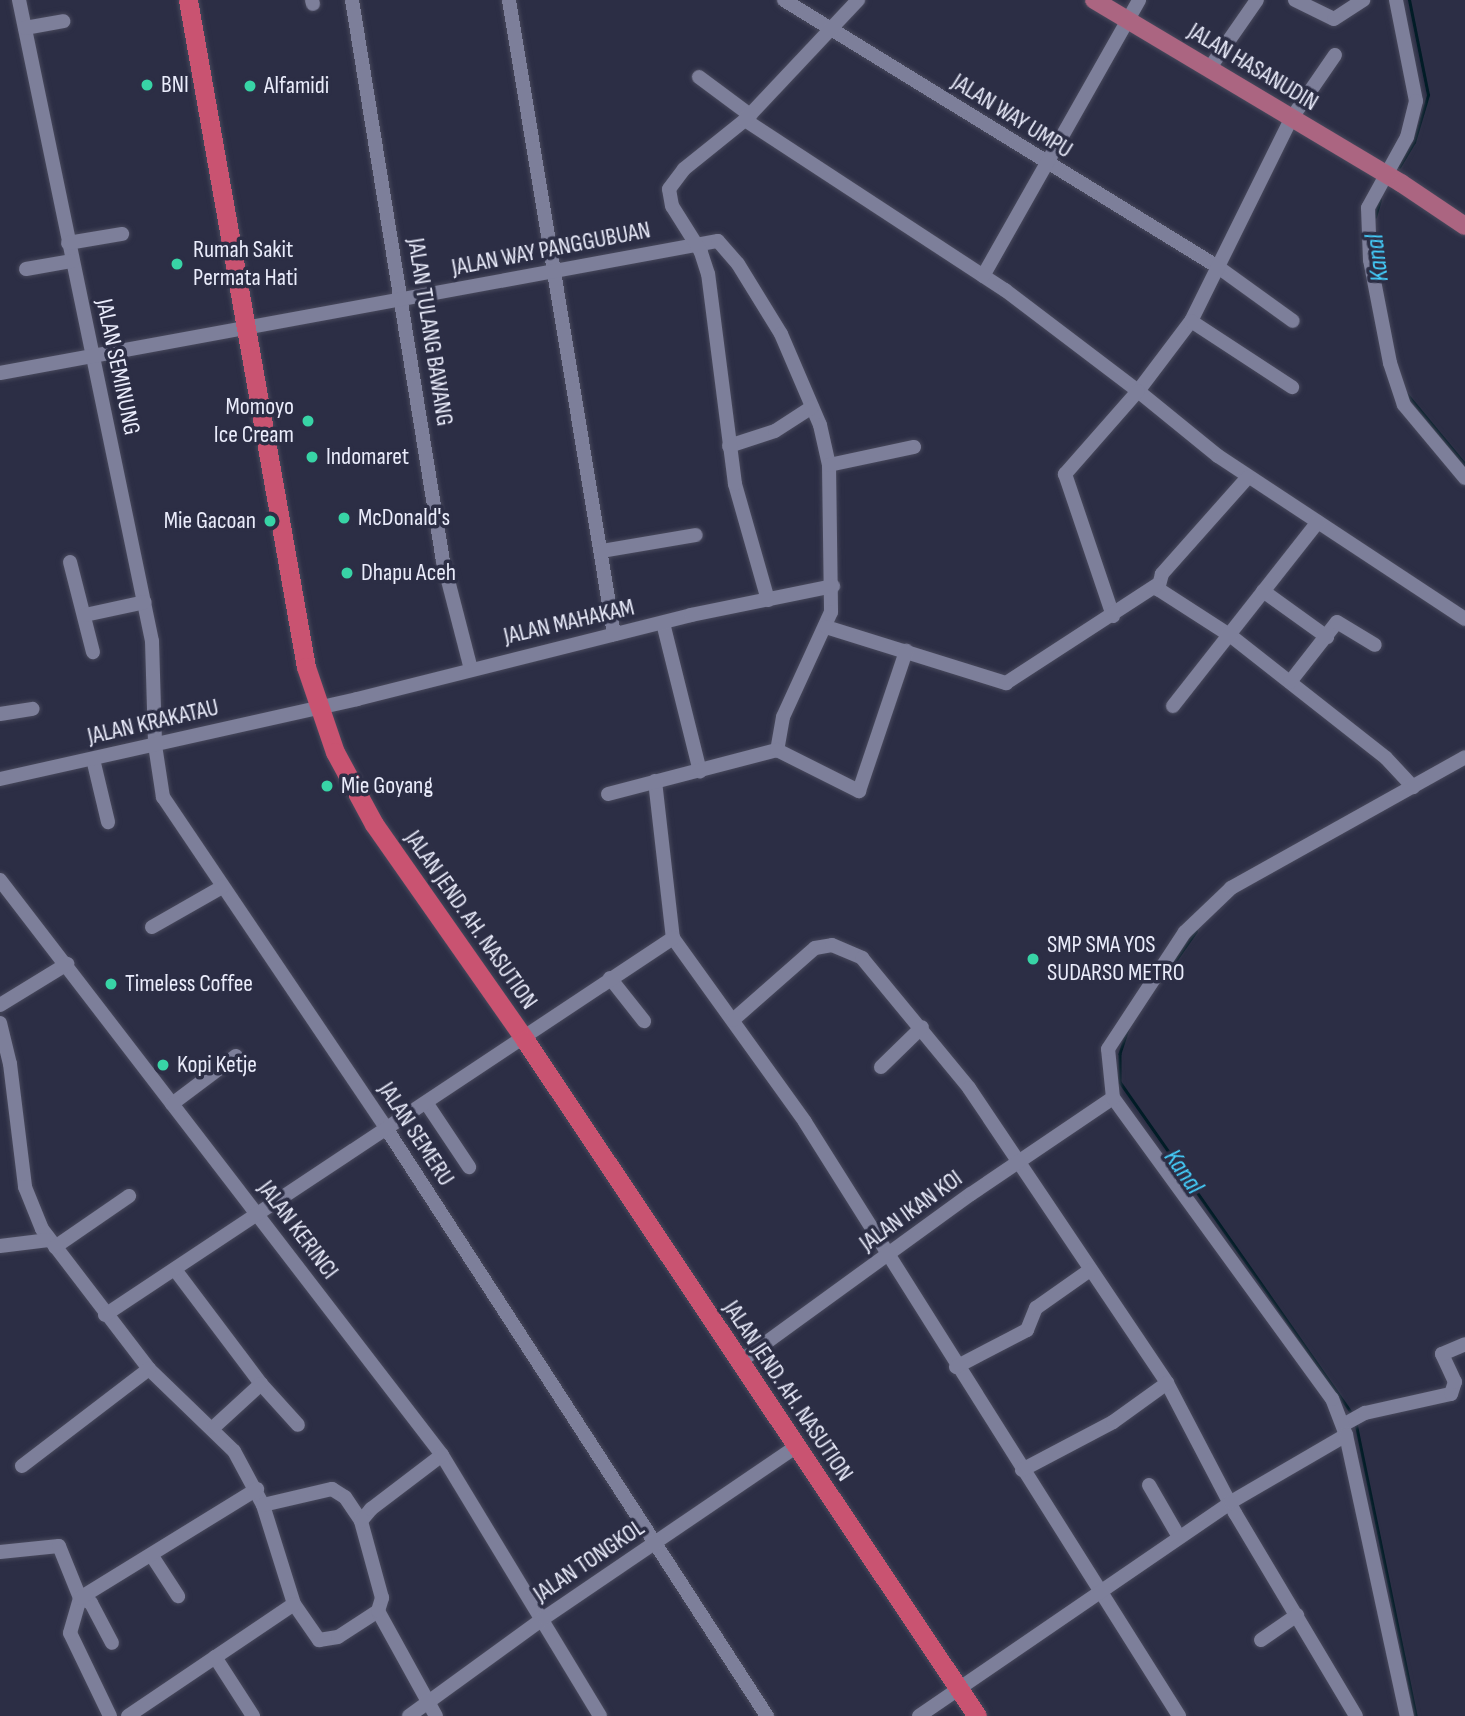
<!DOCTYPE html>
<html>
<head>
<meta charset="utf-8">
<style>
	body { margin:0 }
	#map { position:relative; width:1465px; height:1716px; overflow:hidden; background:#2c2e45; font-family:"Sofia Sans Condensed",sans-serif }
	div>[style] { position:absolute }
	.stream>* { height:2.5px; margin:-1.25px; padding:0 1.25px; transform-origin:1.25px; border-radius:1.25px; background:#001c26 }
	.roads { filter:drop-shadow(0 0 2px #48495c) drop-shadow(0 0 2px #48495c) }
	.minor>* { height:14px; margin:-7px; padding:0 7px; transform-origin:7px; border-radius:7px; background:#7d7f9a }
	.major>* { height:18px; margin:-9px; padding:0 9px; transform-origin:9px; border-radius:9px; background:#ab6581 }
	.highway>* { height:19px; margin:-9.5px; padding:0 9.5px; transform-origin:9.5px; border-radius:9.5px; background:#c95371 }
	.dots>* { width:19px; height:19px; translate:-50% -50%; box-sizing:border-box; border:4px solid #2c2e45; border-radius:50% }
	span { translate:-50% -50%; white-space:nowrap; text-align:center; line-height:1.15; -webkit-text-stroke:7px #2c2e45; paint-order:stroke }
	.street-label { font-size:24px; color:#eaecfb }
	.poi-label { font-size:24px; color:#eaecfb }
	.left { translate:0 -50%; text-align:left }
	.right { translate:-100% -50%; text-align:right }
	.water-label { font-size:26px; color:#45d1ff; font-style:italic }
</style>
</head>
<body>
<div id="map">
	<div class="stream">
		<i style="left:1399px;top:167px;width:29px;rotate:-59deg"></i>
		<i style="left:1414px;top:142px;width:49px;rotate:-73.4deg"></i>
		<i style="left:1428px;top:95px;width:97px;rotate:-101.3deg"></i>
		<i style="left:1375px;top:217px;width:18px;rotate:-74deg"></i>
		<i style="left:1407px;top:394px;width:91px;rotate:50.4deg"></i>
		<i style="left:1163px;top:978px;width:57px;rotate:-54.9deg"></i>
		<i style="left:1128px;top:1029px;width:26px;rotate:108deg"></i>
		<i style="left:1120px;top:1054px;width:28px;rotate:90deg"></i>
		<i style="left:1120px;top:1082px;width:404px;rotate:55deg"></i>
		<i style="left:1356px;top:1423px;width:299px;rotate:78.4deg"></i>
	</div>
	<div class="roads">
		<div class="minor">
			<i style="left:19px;top:0;width:655px;rotate:78.28deg"></i>
			<i style="left:152px;top:641px;width:104px;rotate:88.3deg"></i>
			<i style="left:155px;top:745px;width:53px;rotate:81.3deg"></i>
			<i style="left:163px;top:797px;width:399px;rotate:56deg"></i>
			<i style="left:386px;top:1128px;width:701px;rotate:57.06deg"></i>
			<i style="left:312px;top:0;width:4px;rotate:76deg"></i>
			<i style="left:352px;top:0;width:568px;rotate:80.79deg"></i>
			<i style="left:443px;top:561px;width:112px;rotate:75.5deg"></i>
			<i style="left:509px;top:0;width:643px;rotate:80.6deg"></i>
			<i style="left:784px;top:0;width:510px;rotate:31.6deg"></i>
			<i style="left:1218px;top:267px;width:92px;rotate:35.8deg"></i>
			<i style="left:1295px;top:0;width:43px;rotate:26deg"></i>
			<i style="left:1334px;top:19px;width:35px;rotate:-33deg"></i>
			<i style="left:1396px;top:0;width:103px;rotate:78.8deg"></i>
			<i style="left:1416px;top:101px;width:37px;rotate:104deg"></i>
			<i style="left:1407px;top:137px;width:81px;rotate:118.8deg"></i>
			<i style="left:1368px;top:208px;width:52px;rotate:87.8deg"></i>
			<i style="left:1370px;top:260px;width:105px;rotate:79deg"></i>
			<i style="left:1390px;top:363px;width:44px;rotate:71.6deg"></i>
			<i style="left:1404px;top:405px;width:95px;rotate:50.1deg"></i>
			<i style="left:25px;top:28px;width:39px;rotate:-10deg"></i>
			<i style="left:1335px;top:55px;width:78px;rotate:124.5deg"></i>
			<i style="left:1291px;top:119px;width:225px;rotate:116.3deg"></i>
			<i style="left:1191px;top:321px;width:88px;rotate:127.1deg"></i>
			<i style="left:1138px;top:391px;width:103px;rotate:39.1deg"></i>
			<i style="left:1218px;top:456px;width:296px;rotate:33.4deg"></i>
			<i style="left:1209px;top:69px;width:84px;rotate:-55.2deg"></i>
			<i style="left:699px;top:77px;width:64px;rotate:36.7deg"></i>
			<i style="left:745px;top:120px;width:311px;rotate:33.2deg"></i>
			<i style="left:1005px;top:290px;width:167px;rotate:37.2deg"></i>
			<i style="left:1138px;top:391px;width:111px;rotate:131.3deg"></i>
			<i style="left:1065px;top:474px;width:150px;rotate:71.3deg"></i>
			<i style="left:68px;top:243px;width:55px;rotate:-9.5deg"></i>
			<i style="left:26px;top:269px;width:47px;rotate:-9.9deg"></i>
			<i style="left:983px;top:276px;width:317px;rotate:-60.5deg"></i>
			<i style="left:1191px;top:321px;width:121px;rotate:33.2deg"></i>
			<i style="left:0;top:373px;width:730px;rotate:-10.42deg"></i>
			<i style="left:718px;top:241px;width:30px;rotate:49deg"></i>
			<i style="left:738px;top:264px;width:82px;rotate:58.4deg"></i>
			<i style="left:781px;top:334px;width:99px;rotate:66.8deg"></i>
			<i style="left:820px;top:425px;width:41px;rotate:77.3deg"></i>
			<i style="left:829px;top:465px;width:147px;rotate:89.2deg"></i>
			<i style="left:831px;top:612px;width:115px;rotate:114.6deg"></i>
			<i style="left:783px;top:717px;width:34px;rotate:100deg"></i>
			<i style="left:729px;top:446px;width:48px;rotate:-18.1deg"></i>
			<i style="left:775px;top:431px;width:44px;rotate:-33deg"></i>
			<i style="left:829px;top:465px;width:87px;rotate:-12deg"></i>
			<i style="left:1248px;top:477px;width:130px;rotate:131.6deg"></i>
			<i style="left:1162px;top:574px;width:16px;rotate:105deg"></i>
			<i style="left:1158px;top:589px;width:87px;rotate:32.8deg"></i>
			<i style="left:1231px;top:636px;width:197px;rotate:38.2deg"></i>
			<i style="left:1386px;top:758px;width:40px;rotate:47deg"></i>
			<i style="left:602px;top:551px;width:95px;rotate:-9.7deg"></i>
			<i style="left:70px;top:562px;width:93px;rotate:75.7deg"></i>
			<i style="left:1263px;top:591px;width:79px;rotate:35.7deg"></i>
			<i style="left:768px;top:600px;width:121px;rotate:-105.9deg"></i>
			<i style="left:735px;top:484px;width:212px;rotate:-97.3deg"></i>
			<i style="left:708px;top:274px;width:23px;rotate:-108deg"></i>
			<i style="left:701px;top:252px;width:54px;rotate:-122.2deg"></i>
			<i style="left:672px;top:206px;width:17px;rotate:-100deg"></i>
			<i style="left:669px;top:189px;width:25px;rotate:-53deg"></i>
			<i style="left:684px;top:169px;width:78px;rotate:-38.8deg"></i>
			<i style="left:745px;top:120px;width:165px;rotate:-46.7deg"></i>
			<i style="left:85px;top:615px;width:61px;rotate:-12.2deg"></i>
			<i style="left:663px;top:623px;width:153px;rotate:76deg"></i>
			<i style="left:826px;top:627px;width:189px;rotate:17.3deg"></i>
			<i style="left:1006px;top:683px;width:180px;rotate:-33deg"></i>
			<i style="left:1290px;top:682px;width:76px;rotate:-51.9deg"></i>
			<i style="left:1337px;top:622px;width:44px;rotate:31.2deg"></i>
			<i style="left:1173px;top:706px;width:234px;rotate:-51.8deg"></i>
			<i style="left:0;top:714px;width:33px;rotate:-9deg"></i>
			<i style="left:93px;top:759px;width:65px;rotate:76.6deg"></i>
			<i style="left:0;top:779px;width:366px;rotate:-12.6deg"></i>
			<i style="left:357px;top:699px;width:344px;rotate:-14.1deg"></i>
			<i style="left:691px;top:615px;width:145px;rotate:-11.5deg"></i>
			<i style="left:655px;top:781px;width:158px;rotate:83.5deg"></i>
			<i style="left:673px;top:938px;width:226px;rotate:54.3deg"></i>
			<i style="left:805px;top:1122px;width:702px;rotate:57.8deg"></i>
			<i style="left:608px;top:794px;width:175px;rotate:-14.6deg"></i>
			<i style="left:777px;top:750px;width:92px;rotate:26.6deg"></i>
			<i style="left:859px;top:791px;width:148px;rotate:-71.4deg"></i>
			<i style="left:0;top:880px;width:725px;rotate:52.45deg"></i>
			<i style="left:442px;top:1455px;width:305px;rotate:58.8deg"></i>
			<i style="left:152px;top:927px;width:81px;rotate:-29.7deg"></i>
			<i style="left:610px;top:978px;width:55px;rotate:51.7deg"></i>
			<i style="left:0;top:1005px;width:79px;rotate:-31.5deg"></i>
			<i style="left:733px;top:1020px;width:109px;rotate:-41.3deg"></i>
			<i style="left:815px;top:948px;width:17px;rotate:-10deg"></i>
			<i style="left:832px;top:945px;width:33px;rotate:23deg"></i>
			<i style="left:862px;top:958px;width:168px;rotate:50.5deg"></i>
			<i style="left:969px;top:1088px;width:355px;rotate:56.1deg"></i>
			<i style="left:1167px;top:1383px;width:147px;rotate:62.4deg"></i>
			<i style="left:1235px;top:1513px;width:236px;rotate:59.2deg"></i>
			<i style="left:0;top:1023px;width:42px;rotate:76.3deg"></i>
			<i style="left:10px;top:1064px;width:124px;rotate:83deg"></i>
			<i style="left:25px;top:1187px;width:45px;rotate:68deg"></i>
			<i style="left:42px;top:1229px;width:176px;rotate:52.6deg"></i>
			<i style="left:149px;top:1369px;width:118px;rotate:44deg"></i>
			<i style="left:234px;top:1451px;width:61px;rotate:61.8deg"></i>
			<i style="left:263px;top:1505px;width:104px;rotate:72.6deg"></i>
			<i style="left:294px;top:1604px;width:44px;rotate:55.2deg"></i>
			<i style="left:319px;top:1640px;width:19px;rotate:-9deg"></i>
			<i style="left:338px;top:1637px;width:48px;rotate:-33deg"></i>
			<i style="left:378px;top:1611px;width:120px;rotate:61.1deg"></i>
			<i style="left:881px;top:1067px;width:57px;rotate:-44.3deg"></i>
			<i style="left:172px;top:1104px;width:80px;rotate:-36.9deg"></i>
			<i style="left:427px;top:1104px;width:76px;rotate:56.3deg"></i>
			<i style="left:0;top:1246px;width:49px;rotate:-7deg"></i>
			<i style="left:55px;top:1247px;width:90px;rotate:-34.6deg"></i>
			<i style="left:176px;top:1271px;width:141px;rotate:53deg"></i>
			<i style="left:261px;top:1384px;width:55px;rotate:47.9deg"></i>
			<i style="left:105px;top:1315px;width:682px;rotate:-33.57deg"></i>
			<i style="left:738px;top:1363px;width:288px;rotate:-36deg"></i>
			<i style="left:971px;top:1194px;width:171px;rotate:-34.1deg"></i>
			<i style="left:956px;top:1367px;width:80px;rotate:-27.5deg"></i>
			<i style="left:1027px;top:1330px;width:24px;rotate:-68deg"></i>
			<i style="left:1036px;top:1308px;width:66px;rotate:-35.1deg"></i>
			<i style="left:1343px;top:1425px;width:25px;rotate:-29deg"></i>
			<i style="left:1365px;top:1413px;width:88px;rotate:-12.5deg"></i>
			<i style="left:1451px;top:1394px;width:13px;rotate:-72deg"></i>
			<i style="left:1455px;top:1382px;width:31px;rotate:-115deg"></i>
			<i style="left:1442px;top:1354px;width:25px;rotate:-23deg"></i>
			<i style="left:214px;top:1427px;width:64px;rotate:-42.5deg"></i>
			<i style="left:1346px;top:1435px;width:39px;rotate:-111deg"></i>
			<i style="left:1332px;top:1399px;width:372px;rotate:-126deg"></i>
			<i style="left:1113px;top:1098px;width:49px;rotate:-95.8deg"></i>
			<i style="left:1108px;top:1049px;width:140px;rotate:-56.7deg"></i>
			<i style="left:1185px;top:932px;width:64px;rotate:-43.7deg"></i>
			<i style="left:1231px;top:888px;width:268px;rotate:-29.2deg"></i>
			<i style="left:22px;top:1466px;width:160px;rotate:-37.4deg"></i>
			<i style="left:1022px;top:1470px;width:103px;rotate:-27.8deg"></i>
			<i style="left:1113px;top:1422px;width:67px;rotate:-35.8deg"></i>
			<i style="left:1149px;top:1485px;width:60px;rotate:60deg"></i>
			<i style="left:263px;top:1505px;width:71px;rotate:-13.1deg"></i>
			<i style="left:332px;top:1489px;width:15px;rotate:32deg"></i>
			<i style="left:345px;top:1497px;width:29px;rotate:56deg"></i>
			<i style="left:0;top:1552px;width:59px;rotate:-5.8deg"></i>
			<i style="left:59px;top:1546px;width:56px;rotate:68deg"></i>
			<i style="left:80px;top:1598px;width:12px;rotate:24deg"></i>
			<i style="left:91px;top:1603px;width:45px;rotate:62.3deg"></i>
			<i style="left:152px;top:1556px;width:48px;rotate:57deg"></i>
			<i style="left:378px;top:1611px;width:14px;rotate:-73deg"></i>
			<i style="left:382px;top:1598px;width:80px;rotate:-105.3deg"></i>
			<i style="left:361px;top:1521px;width:16px;rotate:-50deg"></i>
			<i style="left:371px;top:1509px;width:89px;rotate:-37.3deg"></i>
			<i style="left:1261px;top:1640px;width:44px;rotate:-34.8deg"></i>
			<i style="left:215px;top:1657px;width:70px;rotate:57.2deg"></i>
			<i style="left:110px;top:1716px;width:92px;rotate:-115.7deg"></i>
			<i style="left:70px;top:1633px;width:36px;rotate:-74deg"></i>
			<i style="left:80px;top:1598px;width:208px;rotate:-31.6deg"></i>
			<i style="left:128px;top:1716px;width:200px;rotate:-34deg"></i>
			<i style="left:409px;top:1716px;width:167px;rotate:-36deg"></i>
			<i style="left:544px;top:1618px;width:305px;rotate:-34.2deg"></i>
			<i style="left:919px;top:1716px;width:378px;rotate:-34.4deg"></i>
			<i style="left:1231px;top:1502px;width:133px;rotate:-30.2deg"></i>
			<i style="left:1346px;top:1435px;width:288px;rotate:77.8deg"></i>
		</div>
		<div class="major">
			<i style="left:1094px;top:0;width:357px;rotate:30.8deg"></i>
			<i style="left:1401px;top:183px;width:77px;rotate:33.9deg"></i>
		</div>
		<div class="highway">
			<i style="left:188px;top:0;width:677px;rotate:79.97deg"></i>
			<i style="left:306px;top:667px;width:90px;rotate:71.2deg"></i>
			<i style="left:335px;top:752px;width:82px;rotate:61.6deg"></i>
			<i style="left:374px;top:824px;width:264px;rotate:55deg"></i>
			<i style="left:525px;top:1040px;width:813px;rotate:56.23deg"></i>
		</div>
	</div>
	<div class="dots">
		<i style="left:147px;top:85px;background:#38d4a6"></i>
		<i style="left:250px;top:86px;background:#38d4a6"></i>
		<i style="left:177px;top:264px;background:#38d4a6"></i>
		<i style="left:308px;top:421px;background:#38d4a6"></i>
		<i style="left:312px;top:457px;background:#38d4a6"></i>
		<i style="left:344px;top:518px;background:#38d4a6"></i>
		<i style="left:270px;top:521px;background:#38d4a6"></i>
		<i style="left:347px;top:573px;background:#38d4a6"></i>
		<i style="left:327px;top:786px;background:#38d4a6"></i>
		<i style="left:1033px;top:959px;background:#38d4a6"></i>
		<i style="left:111px;top:984px;background:#38d4a6"></i>
		<i style="left:163px;top:1065px;background:#38d4a6"></i>
	</div>
	<div class="street-label">
		<span style="left:1253px;top:67px;rotate:31deg">JALAN HASANUDIN</span>
		<span style="left:1012px;top:116px;rotate:32deg">JALAN WAY UMPU</span>
		<span style="left:551px;top:249px;rotate:-11deg">JALAN WAY PANGGUBUAN</span>
		<span style="left:430px;top:332px;rotate:81deg">JALAN TULANG BAWANG</span>
		<span style="left:118px;top:367px;rotate:78deg">JALAN SEMINUNG</span>
		<span style="left:569px;top:622px;rotate:-13deg">JALAN MAHAKAM</span>
		<span style="left:153px;top:722px;rotate:-13deg">JALAN KRAKATAU</span>
		<span style="left:471px;top:920px;rotate:55deg">JALAN JEND. AH. NASUTION</span>
		<span style="left:416px;top:1134px;rotate:57deg">JALAN SEMERU</span>
		<span style="left:911px;top:1211px;rotate:-36deg">JALAN IKAN KOI</span>
		<span style="left:298px;top:1230px;rotate:53deg">JALAN KERINCI</span>
		<span style="left:788px;top:1391px;rotate:56deg">JALAN JEND. AH. NASUTION</span>
		<span style="left:589px;top:1561px;rotate:-34deg">JALAN TONGKOL</span>
	</div>
	<div class="poi-label">
		<span class="left" style="left:161px;top:85px">BNI</span>
		<span class="left" style="left:264px;top:86px">Alfamidi</span>
		<span class="left" style="left:193px;top:264px">Rumah Sakit<br>Permata Hati</span>
		<span class="right" style="left:294px;top:421px">Momoyo<br>Ice Cream</span>
		<span class="left" style="left:326px;top:457px">Indomaret</span>
		<span class="left" style="left:358px;top:518px">McDonald's</span>
		<span class="right" style="left:256px;top:521px">Mie Gacoan</span>
		<span class="left" style="left:361px;top:573px">Dhapu Aceh</span>
		<span class="left" style="left:341px;top:786px">Mie Goyang</span>
		<span class="left" style="left:1047px;top:959px">SMP SMA YOS<br>SUDARSO METRO</span>
		<span class="left" style="left:125px;top:984px">Timeless Coffee</span>
		<span class="left" style="left:177px;top:1065px">Kopi Ketje</span>
	</div>
	<div class="water-label">
		<span style="left:1378px;top:258px;rotate:-97deg">Kanal</span>
		<span style="left:1183px;top:1172px;rotate:55deg">Kanal</span>
	</div>
</div>
</body>
</html>
